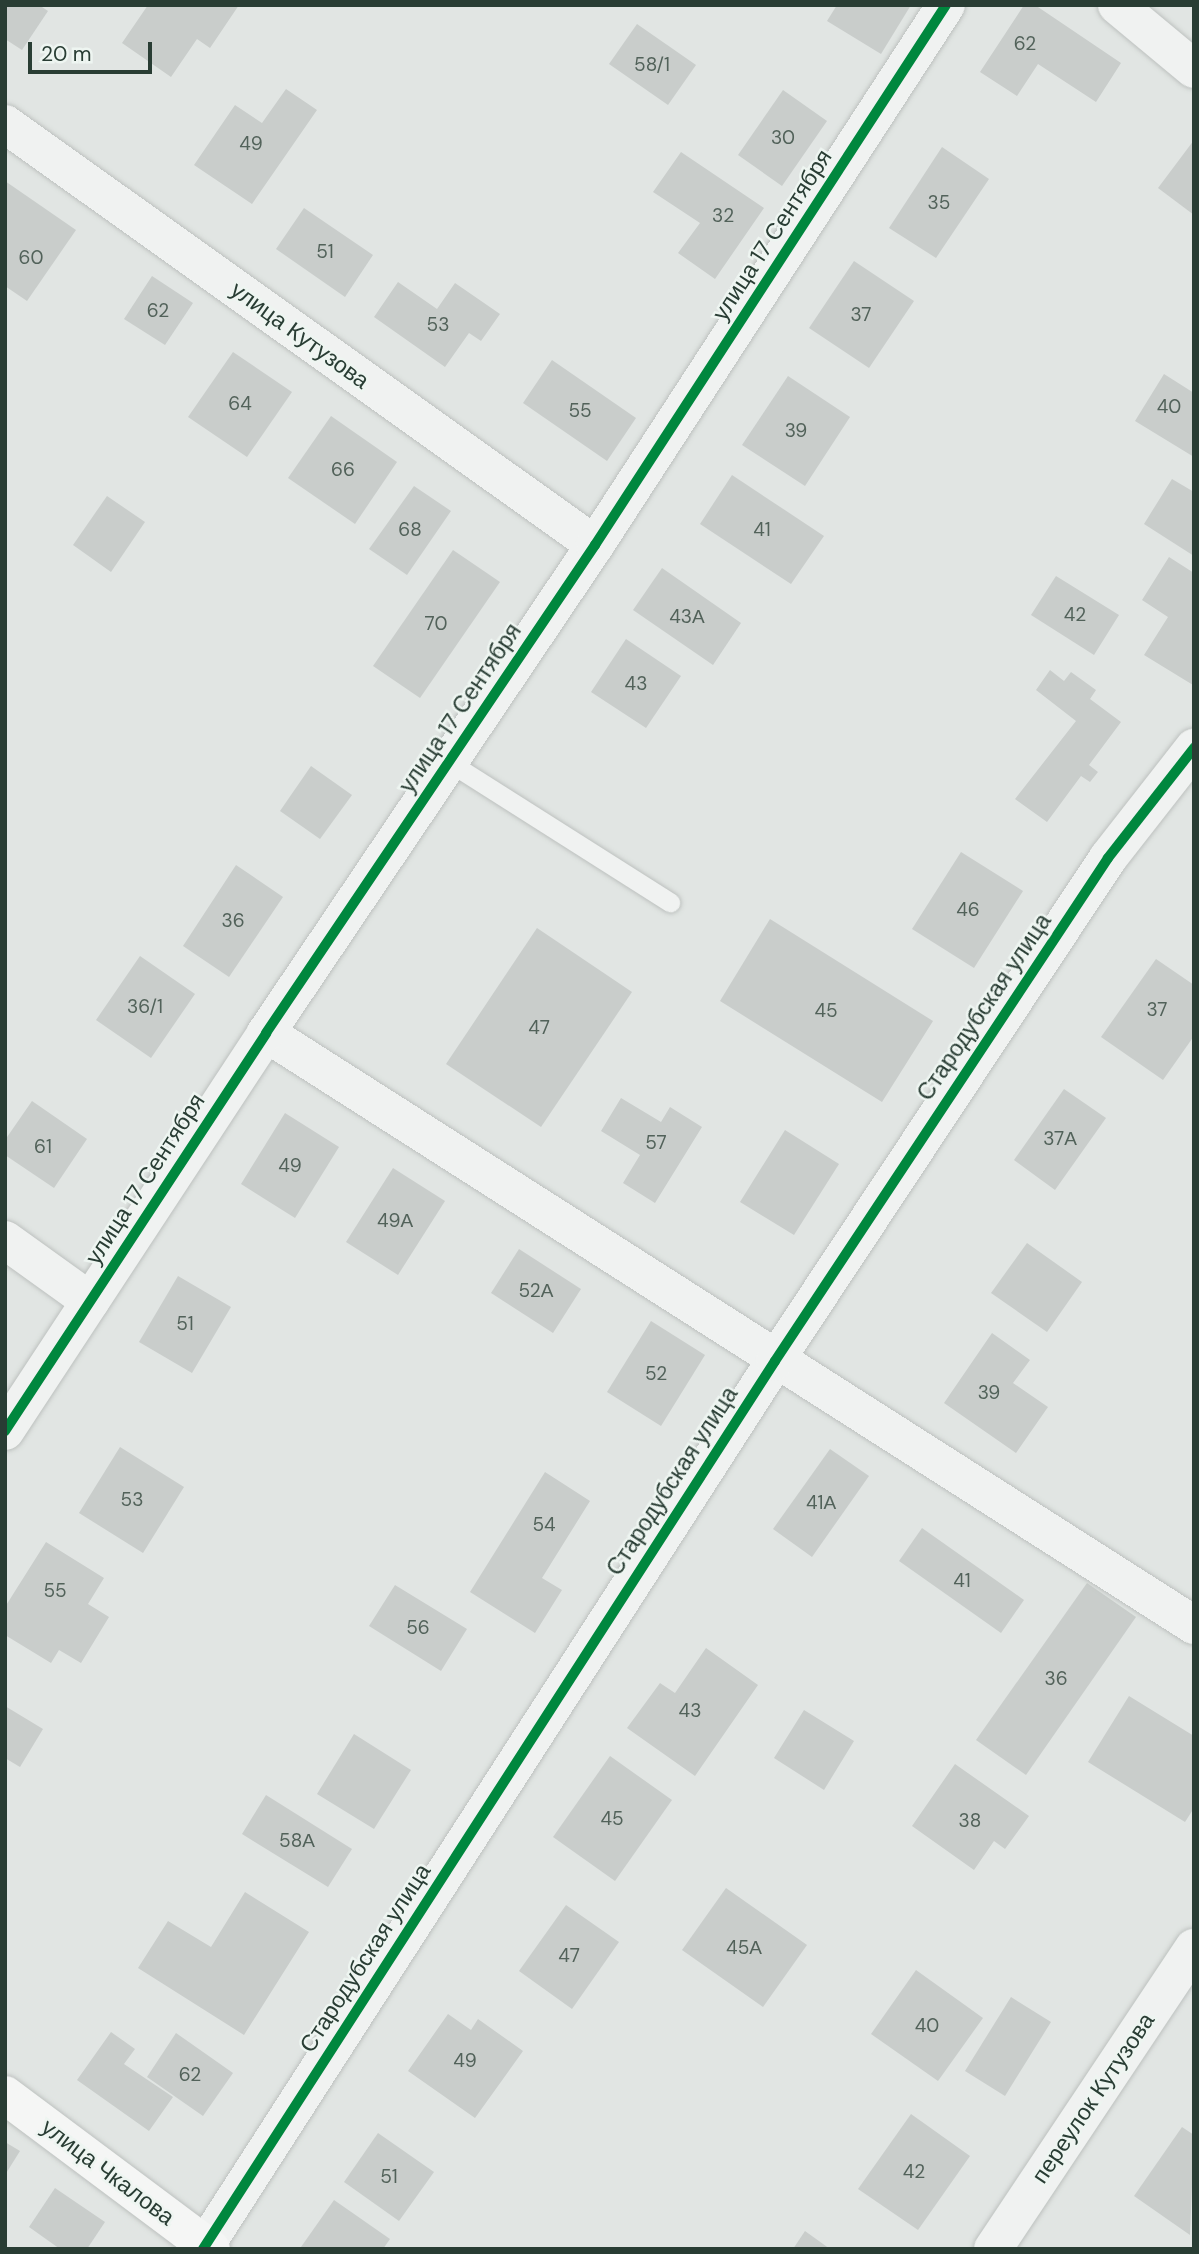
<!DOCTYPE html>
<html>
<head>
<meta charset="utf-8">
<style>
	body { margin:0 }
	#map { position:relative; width:1199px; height:2254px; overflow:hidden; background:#e1e5e3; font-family:"DM Sans",sans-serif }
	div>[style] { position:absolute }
	.building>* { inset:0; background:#c9cdcb }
	.roads { filter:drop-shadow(0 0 2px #bdc1bf) drop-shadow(0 0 2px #bdc1bf) }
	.lane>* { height:19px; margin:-9.5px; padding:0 9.5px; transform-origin:9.5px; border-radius:9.5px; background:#f0f2f1 }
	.street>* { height:38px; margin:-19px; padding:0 19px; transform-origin:19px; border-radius:19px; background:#f0f2f1 }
	.secondary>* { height:38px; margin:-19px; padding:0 19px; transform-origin:19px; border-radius:19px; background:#f5f6f5 }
	.cycleway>* { height:10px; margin:-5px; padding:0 5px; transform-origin:5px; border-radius:5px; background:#00873e }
	span { translate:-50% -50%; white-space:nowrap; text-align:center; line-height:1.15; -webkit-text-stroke:5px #eef5f1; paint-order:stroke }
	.number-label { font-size:19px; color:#52625a }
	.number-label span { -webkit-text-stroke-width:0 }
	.street-label { font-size:23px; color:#293d34 }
	.frame { position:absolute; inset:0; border:7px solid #293d34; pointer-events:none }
	.scale { position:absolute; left:28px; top:42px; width:124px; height:32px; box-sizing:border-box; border:4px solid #293d34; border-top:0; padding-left:9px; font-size:21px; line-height:24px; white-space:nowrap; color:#293d34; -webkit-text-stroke:5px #eef5f1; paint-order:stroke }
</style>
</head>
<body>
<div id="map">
	<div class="building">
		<i style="clip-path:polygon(5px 5px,39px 5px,48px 11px,22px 50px,5px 39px)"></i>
		<i style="clip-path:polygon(148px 5px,239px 5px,210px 48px,197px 39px,171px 77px,122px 43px)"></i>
		<i style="clip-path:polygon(837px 5px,911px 5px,881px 54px,827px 21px)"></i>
		<i style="clip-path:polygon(1024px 5px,1035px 5px,1121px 63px,1096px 102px,1038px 64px,1017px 96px,980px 72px)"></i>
		<i style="clip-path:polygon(637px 24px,696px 65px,668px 105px,609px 64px)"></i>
		<i style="clip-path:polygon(286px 89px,317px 110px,252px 204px,194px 165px,235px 105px,262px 123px)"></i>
		<i style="clip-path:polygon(783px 90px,827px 121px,782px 186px,738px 155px)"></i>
		<i style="clip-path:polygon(1194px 140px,1194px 215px,1158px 188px)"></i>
		<i style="clip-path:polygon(942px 147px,989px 179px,936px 258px,889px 228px)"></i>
		<i style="clip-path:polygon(681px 152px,764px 208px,715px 279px,678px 253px,700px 223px,653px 192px)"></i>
		<i style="clip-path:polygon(5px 181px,76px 230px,27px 301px,5px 286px)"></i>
		<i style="clip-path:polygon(304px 208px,373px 255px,345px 297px,276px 249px)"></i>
		<i style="clip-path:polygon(854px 261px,914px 301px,869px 368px,809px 328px)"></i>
		<i style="clip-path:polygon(152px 276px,193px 303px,165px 345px,124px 319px)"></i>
		<i style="clip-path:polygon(398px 282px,437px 309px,455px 283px,500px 314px,481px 341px,469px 333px,445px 367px,374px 317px)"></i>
		<i style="clip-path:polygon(233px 352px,292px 392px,247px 457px,188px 417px)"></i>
		<i style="clip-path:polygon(552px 360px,636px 418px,607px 461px,523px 403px)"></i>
		<i style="clip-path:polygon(1164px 374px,1194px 393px,1194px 457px,1135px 421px)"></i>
		<i style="clip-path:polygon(788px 376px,850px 417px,805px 486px,742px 445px)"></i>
		<i style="clip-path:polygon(331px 416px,397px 462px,355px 524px,288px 478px)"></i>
		<i style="clip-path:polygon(732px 475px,824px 536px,791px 584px,700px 524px)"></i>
		<i style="clip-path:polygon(1172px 479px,1194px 492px,1194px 556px,1144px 524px)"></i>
		<i style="clip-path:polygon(414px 486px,451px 511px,407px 575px,369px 549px)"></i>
		<i style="clip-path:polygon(107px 496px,145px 522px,111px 572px,73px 545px)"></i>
		<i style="clip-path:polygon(453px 550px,500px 582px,420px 698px,373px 666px)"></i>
		<i style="clip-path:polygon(1169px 557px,1194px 573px,1193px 685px,1144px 655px,1168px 617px,1142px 600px)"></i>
		<i style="clip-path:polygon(662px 568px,741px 623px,713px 665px,633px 610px)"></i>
		<i style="clip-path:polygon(1056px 576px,1119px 615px,1094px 655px,1031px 615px)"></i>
		<i style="clip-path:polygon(626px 639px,681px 676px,646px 728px,591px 692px)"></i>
		<i style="clip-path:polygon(1050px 670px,1064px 681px,1071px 672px,1096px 690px,1090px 699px,1121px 722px,1089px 765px,1098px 772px,1090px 782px,1081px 776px,1047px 822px,1015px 799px,1076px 721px,1036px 690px)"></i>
		<i style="clip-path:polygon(311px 766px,352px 795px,320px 839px,280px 811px)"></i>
		<i style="clip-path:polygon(961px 852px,1023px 891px,974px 968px,912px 929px)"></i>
		<i style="clip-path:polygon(236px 865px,283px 897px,229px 977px,183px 946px)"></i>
		<i style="clip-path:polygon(770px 919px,933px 1021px,882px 1102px,720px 1001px)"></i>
		<i style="clip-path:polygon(537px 928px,632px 992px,541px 1127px,446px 1064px)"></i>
		<i style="clip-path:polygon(140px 956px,195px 994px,151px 1058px,96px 1020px)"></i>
		<i style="clip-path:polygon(1156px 959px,1194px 985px,1194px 1036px,1163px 1080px,1101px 1037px)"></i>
		<i style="clip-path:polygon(1064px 1089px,1106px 1118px,1055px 1190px,1014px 1160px)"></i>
		<i style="clip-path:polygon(621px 1098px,661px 1122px,670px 1107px,702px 1127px,655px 1203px,623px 1183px,640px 1155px,601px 1131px)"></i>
		<i style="clip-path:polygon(32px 1101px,87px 1139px,54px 1188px,5px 1155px,5px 1140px)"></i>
		<i style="clip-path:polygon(285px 1113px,339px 1147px,295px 1218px,241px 1184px)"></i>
		<i style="clip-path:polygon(785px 1130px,839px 1164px,794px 1235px,740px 1202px)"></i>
		<i style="clip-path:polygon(393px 1168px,445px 1201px,398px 1275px,346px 1242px)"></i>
		<i style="clip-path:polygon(1027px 1243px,1082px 1282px,1047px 1332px,991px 1293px)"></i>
		<i style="clip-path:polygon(519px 1249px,581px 1289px,553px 1333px,491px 1293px)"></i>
		<i style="clip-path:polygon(178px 1276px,231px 1307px,192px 1373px,139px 1342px)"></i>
		<i style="clip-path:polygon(651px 1321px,705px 1355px,661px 1426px,607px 1392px)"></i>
		<i style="clip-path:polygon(992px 1333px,1030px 1360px,1013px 1383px,1048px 1407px,1016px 1453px,944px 1403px)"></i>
		<i style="clip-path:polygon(120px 1447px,184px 1487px,143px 1553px,79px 1513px)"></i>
		<i style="clip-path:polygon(830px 1449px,869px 1476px,812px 1557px,773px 1529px)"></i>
		<i style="clip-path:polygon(545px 1472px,590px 1501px,542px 1578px,562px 1590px,535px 1633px,470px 1592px)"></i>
		<i style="clip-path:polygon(922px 1528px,1024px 1600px,1001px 1633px,899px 1561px)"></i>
		<i style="clip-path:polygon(46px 1542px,104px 1578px,88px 1604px,109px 1617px,81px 1663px,59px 1650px,51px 1663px,5px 1635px,5px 1607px)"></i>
		<i style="clip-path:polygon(1087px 1583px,1136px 1617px,1026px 1775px,976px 1740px)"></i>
		<i style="clip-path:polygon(395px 1585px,467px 1629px,441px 1671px,369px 1626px)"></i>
		<i style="clip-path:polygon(706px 1648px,758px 1685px,695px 1776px,627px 1728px,660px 1683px,675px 1693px)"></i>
		<i style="clip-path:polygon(1129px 1696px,1194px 1736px,1194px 1808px,1185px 1822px,1088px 1762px)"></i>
		<i style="clip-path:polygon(5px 1706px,43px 1729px,20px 1767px,5px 1758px)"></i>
		<i style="clip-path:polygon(804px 1710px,854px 1741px,824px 1790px,774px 1758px)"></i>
		<i style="clip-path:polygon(354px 1734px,411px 1770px,374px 1829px,317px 1794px)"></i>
		<i style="clip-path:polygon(610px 1756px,672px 1800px,615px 1881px,553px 1837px)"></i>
		<i style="clip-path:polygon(955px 1764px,1029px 1816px,1005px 1849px,994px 1841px,974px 1870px,912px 1826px)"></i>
		<i style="clip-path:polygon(266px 1795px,352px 1849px,328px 1887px,242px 1834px)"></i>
		<i style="clip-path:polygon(726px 1888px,807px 1945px,763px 2007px,682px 1950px)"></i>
		<i style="clip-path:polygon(245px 1892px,309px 1932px,244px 2035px,138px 1968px,168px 1921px,211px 1947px)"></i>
		<i style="clip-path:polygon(566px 1905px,619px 1942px,572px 2009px,519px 1971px)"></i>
		<i style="clip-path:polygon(916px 1970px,983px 2018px,938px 2081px,871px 2034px)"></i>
		<i style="clip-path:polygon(1011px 1997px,1051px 2022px,1005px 2096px,965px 2071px)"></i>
		<i style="clip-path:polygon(448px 2014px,471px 2030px,478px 2019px,523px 2051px,475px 2118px,408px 2071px)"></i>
		<i style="clip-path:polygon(111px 2032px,135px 2049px,124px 2064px,173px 2097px,149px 2131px,77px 2080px)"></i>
		<i style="clip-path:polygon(176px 2033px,233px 2073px,203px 2116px,147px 2077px)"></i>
		<i style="clip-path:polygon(911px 2114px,970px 2156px,918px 2230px,858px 2189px)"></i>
		<i style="clip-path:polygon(1182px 2127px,1194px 2135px,1190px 2235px,1134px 2196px)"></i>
		<i style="clip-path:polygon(378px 2133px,434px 2172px,399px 2221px,344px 2182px)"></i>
		<i style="clip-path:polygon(5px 2142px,20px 2151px,5px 2175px)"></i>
		<i style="clip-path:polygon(55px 2188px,105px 2222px,87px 2249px,60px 2249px,29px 2227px)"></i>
		<i style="clip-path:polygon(334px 2200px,390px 2239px,383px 2249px,301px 2247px)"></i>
		<i style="clip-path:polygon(805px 2231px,830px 2249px,793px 2249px)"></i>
	</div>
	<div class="roads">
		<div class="lane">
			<i style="left:449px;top:762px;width:262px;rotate:32.4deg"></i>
		</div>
		<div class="street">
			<i style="left:1117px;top:5px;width:100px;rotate:39.7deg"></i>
			<i style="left:5px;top:124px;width:725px;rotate:35.51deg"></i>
			<i style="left:266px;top:1033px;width:1101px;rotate:32.54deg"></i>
			<i style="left:5px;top:1240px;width:105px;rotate:35.7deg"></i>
			<i style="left:5px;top:1431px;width:476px;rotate:-56.7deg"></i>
			<i style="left:266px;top:1033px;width:589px;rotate:-56.01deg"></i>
			<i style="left:595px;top:545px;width:644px;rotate:-56.98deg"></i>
			<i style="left:203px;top:2249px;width:1056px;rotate:-57.21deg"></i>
			<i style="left:775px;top:1361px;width:603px;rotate:-56.49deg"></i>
			<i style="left:1108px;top:858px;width:140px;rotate:-52deg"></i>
			<i style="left:993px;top:2249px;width:362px;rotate:-56.3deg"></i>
		</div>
		<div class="secondary">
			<i style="left:5px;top:2095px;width:257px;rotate:36.8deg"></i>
		</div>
	</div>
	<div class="cycleway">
		<i style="left:5px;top:1431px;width:476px;rotate:-56.7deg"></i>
		<i style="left:266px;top:1033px;width:589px;rotate:-56.01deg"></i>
		<i style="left:595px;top:545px;width:644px;rotate:-56.98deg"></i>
		<i style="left:203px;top:2249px;width:1056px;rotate:-57.21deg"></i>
		<i style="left:775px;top:1361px;width:603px;rotate:-56.49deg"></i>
		<i style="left:1108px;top:858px;width:140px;rotate:-52deg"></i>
	</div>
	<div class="number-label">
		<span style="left:1025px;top:44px">62</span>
		<span style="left:652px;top:65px">58/1</span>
		<span style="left:783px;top:138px">30</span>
		<span style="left:251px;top:144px">49</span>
		<span style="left:939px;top:203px">35</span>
		<span style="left:723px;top:216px">32</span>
		<span style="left:325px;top:252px">51</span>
		<span style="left:31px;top:258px">60</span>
		<span style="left:158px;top:311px">62</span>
		<span style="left:861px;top:315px">37</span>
		<span style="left:438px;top:325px">53</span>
		<span style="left:240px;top:404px">64</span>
		<span style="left:1169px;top:407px">40</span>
		<span style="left:580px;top:411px">55</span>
		<span style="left:796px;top:431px">39</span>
		<span style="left:343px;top:470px">66</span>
		<span style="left:410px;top:530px">68</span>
		<span style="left:762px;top:530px">41</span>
		<span style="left:1075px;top:615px">42</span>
		<span style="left:687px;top:617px">43А</span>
		<span style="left:436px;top:624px">70</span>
		<span style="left:636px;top:684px">43</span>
		<span style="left:968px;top:910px">46</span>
		<span style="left:233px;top:921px">36</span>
		<span style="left:145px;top:1007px">36/1</span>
		<span style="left:1157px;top:1010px">37</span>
		<span style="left:826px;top:1011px">45</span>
		<span style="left:539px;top:1028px">47</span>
		<span style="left:1060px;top:1139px">37А</span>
		<span style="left:656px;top:1143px">57</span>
		<span style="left:43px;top:1147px">61</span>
		<span style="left:290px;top:1166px">49</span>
		<span style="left:395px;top:1221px">49А</span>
		<span style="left:536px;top:1291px">52А</span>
		<span style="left:185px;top:1324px">51</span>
		<span style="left:656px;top:1374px">52</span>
		<span style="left:989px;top:1393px">39</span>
		<span style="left:132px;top:1500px">53</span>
		<span style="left:821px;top:1503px">41А</span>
		<span style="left:544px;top:1525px">54</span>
		<span style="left:962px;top:1581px">41</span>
		<span style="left:55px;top:1591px">55</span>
		<span style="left:418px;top:1628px">56</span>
		<span style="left:1056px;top:1679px">36</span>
		<span style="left:690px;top:1711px">43</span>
		<span style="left:612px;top:1819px">45</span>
		<span style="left:970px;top:1821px">38</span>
		<span style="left:297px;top:1841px">58А</span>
		<span style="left:744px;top:1948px">45А</span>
		<span style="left:569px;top:1956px">47</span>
		<span style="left:927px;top:2026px">40</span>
		<span style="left:465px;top:2061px">49</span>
		<span style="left:190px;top:2075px">62</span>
		<span style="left:914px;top:2172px">42</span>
		<span style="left:389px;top:2177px">51</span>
	</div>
	<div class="street-label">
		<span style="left:772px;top:235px;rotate:-57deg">улица 17 Сентября</span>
		<span style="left:300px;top:335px;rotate:36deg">улица Кутузова</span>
		<span style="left:460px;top:708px;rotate:-56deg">улица 17 Сентября</span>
		<span style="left:984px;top:1007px;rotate:-56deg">Стародубская улица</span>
		<span style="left:145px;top:1179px;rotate:-57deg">улица 17 Сентября</span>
		<span style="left:672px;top:1481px;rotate:-57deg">Стародубская улица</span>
		<span style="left:365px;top:1958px;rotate:-57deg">Стародубская улица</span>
		<span style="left:1093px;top:2098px;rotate:-56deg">переулок Кутузова</span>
		<span style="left:108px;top:2172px;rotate:37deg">улица Чкалова</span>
	</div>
	<div class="frame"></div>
	<div class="scale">20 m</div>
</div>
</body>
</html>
